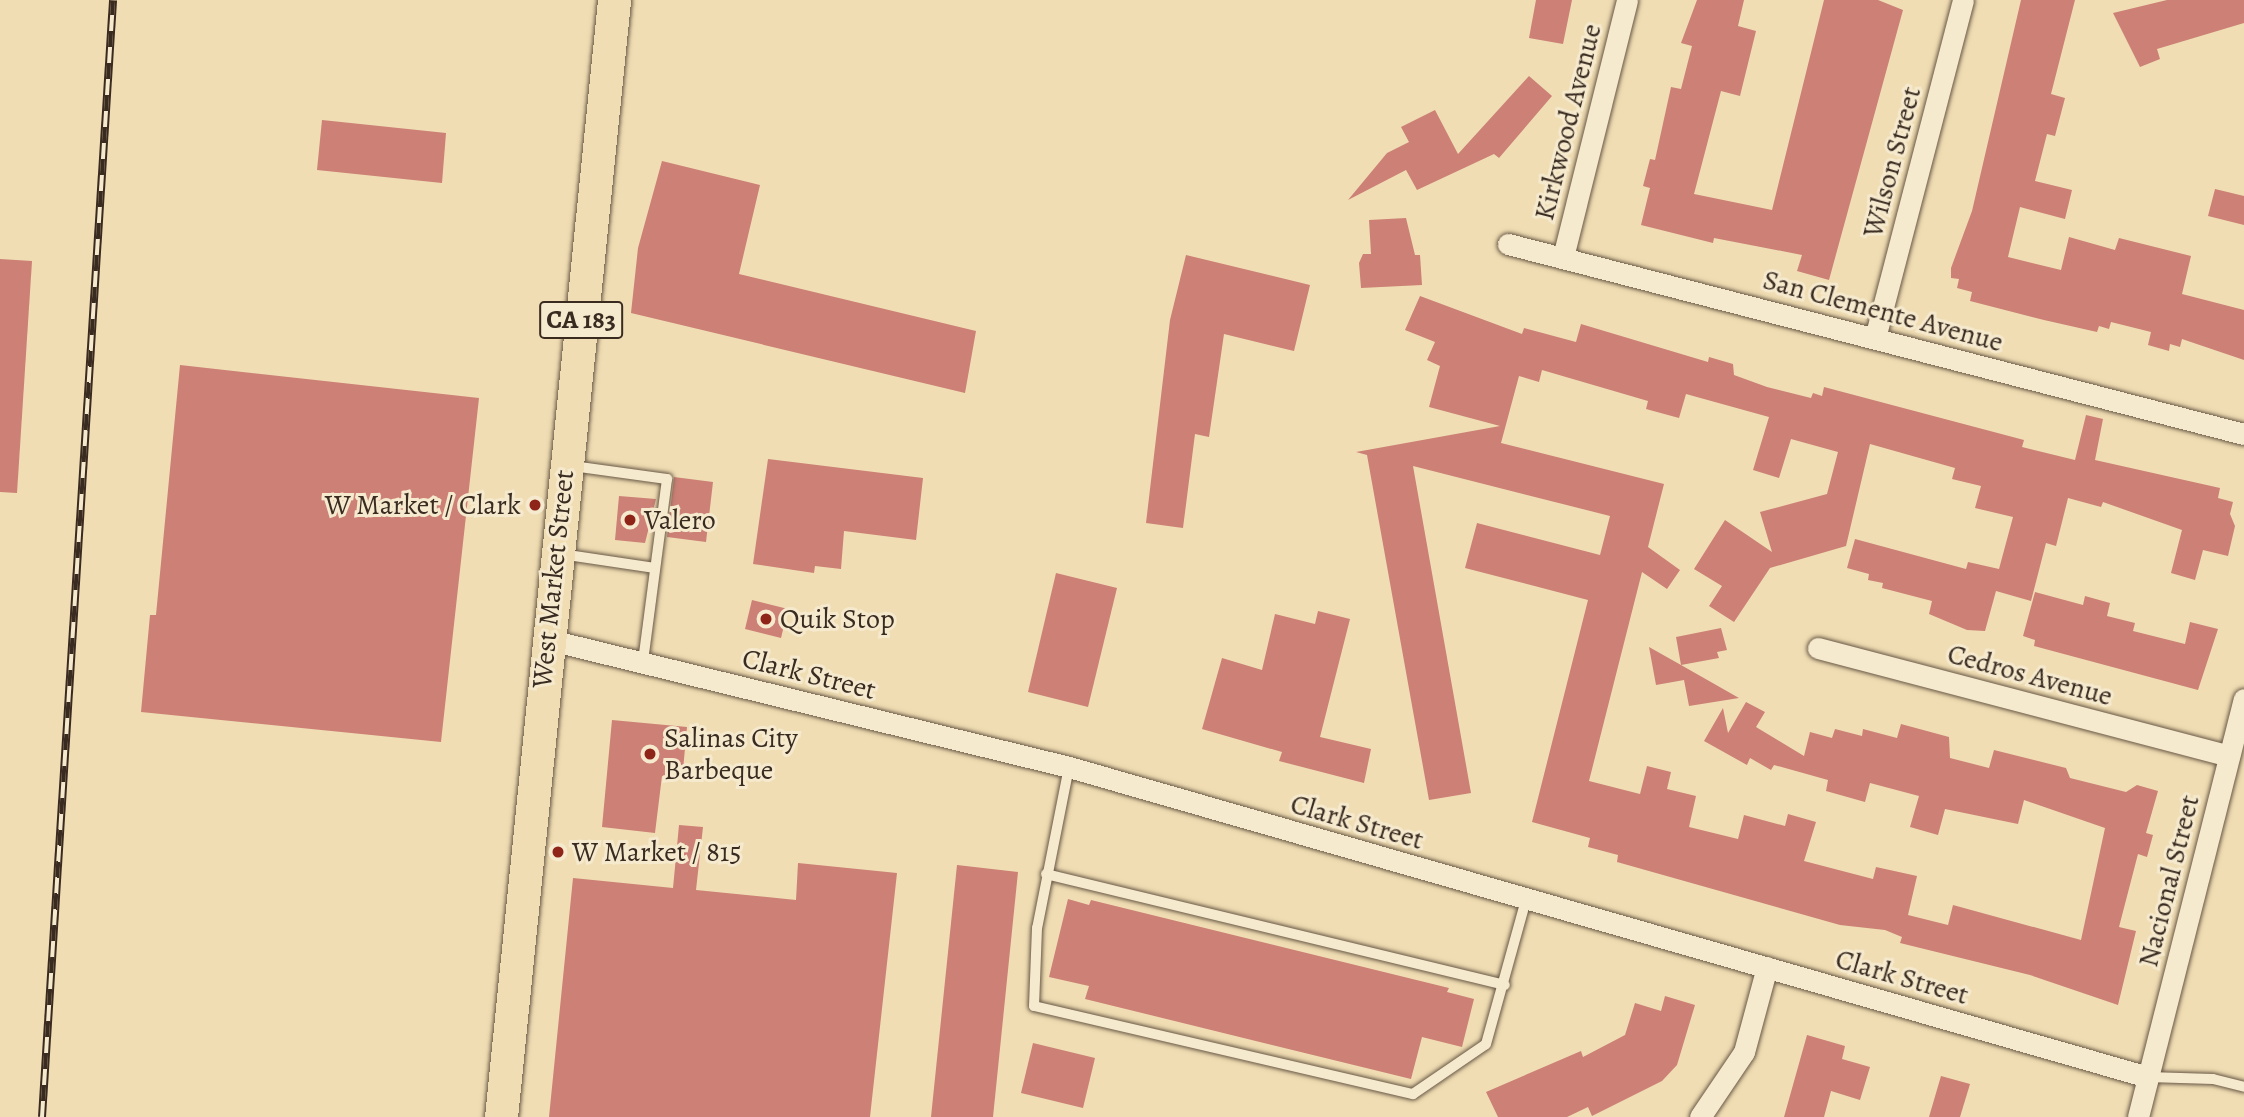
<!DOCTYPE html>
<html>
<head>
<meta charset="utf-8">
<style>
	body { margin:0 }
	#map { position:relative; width:2244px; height:1117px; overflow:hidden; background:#f0ddb3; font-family:Alegreya,serif }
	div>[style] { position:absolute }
	.building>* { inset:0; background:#cc8076 }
	.roads { filter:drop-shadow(0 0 2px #685846) drop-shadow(0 0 2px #685846) }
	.service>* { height:10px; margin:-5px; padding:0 5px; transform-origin:5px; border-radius:5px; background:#f5e9ce }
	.minor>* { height:21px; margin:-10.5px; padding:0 10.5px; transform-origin:10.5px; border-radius:10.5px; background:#f5e9ce }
	.primary>* { height:33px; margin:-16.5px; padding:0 16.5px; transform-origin:16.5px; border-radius:16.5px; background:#f0ddb3 }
	.rail>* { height:8px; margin-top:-4px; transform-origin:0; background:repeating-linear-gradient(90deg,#f5e9ce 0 16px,#3a2b21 0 32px); box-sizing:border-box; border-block:2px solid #3a2b21 }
	.dots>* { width:19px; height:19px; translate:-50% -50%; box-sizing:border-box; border:4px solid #f5e9ce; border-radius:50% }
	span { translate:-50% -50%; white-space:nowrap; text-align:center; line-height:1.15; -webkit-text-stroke:6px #f5e9ce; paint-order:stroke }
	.shield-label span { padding:2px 5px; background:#f5e9ce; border:2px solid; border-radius:5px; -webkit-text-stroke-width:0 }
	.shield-label { font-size:26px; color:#3a2b21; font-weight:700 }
	.street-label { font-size:28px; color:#3a2b21 }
	.poi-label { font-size:28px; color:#3a2b21 }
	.right { translate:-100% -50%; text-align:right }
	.left { translate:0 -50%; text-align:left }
</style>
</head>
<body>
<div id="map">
	<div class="building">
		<i style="clip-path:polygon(1536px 0,1572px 0,1563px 44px,1529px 38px)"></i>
		<i style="clip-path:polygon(1697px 0,1744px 0,1738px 26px,1756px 31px,1740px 96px,1721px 91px,1694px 194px,1772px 210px,1824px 0,1878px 0,1903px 10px,1829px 280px,1797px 271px,1802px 255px,1714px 238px,1713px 243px,1641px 225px,1650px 188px,1643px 186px,1650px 159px,1655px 160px,1671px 87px,1681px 89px,1692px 46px,1681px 43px)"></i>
		<i style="clip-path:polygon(2021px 0,2075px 0,2051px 94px,2065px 98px,2055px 136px,2047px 134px,2035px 181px,2072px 190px,2065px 219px,2020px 207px,2008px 257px,2061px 270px,2069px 237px,2115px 250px,2119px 238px,2191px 256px,2182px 294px,2244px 310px,2244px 360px,2182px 339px,2180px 347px,2170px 344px,2169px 351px,2148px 345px,2151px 332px,2111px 322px,2109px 329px,2099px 326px,2097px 332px,2044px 320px,1970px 301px,1972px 292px,1957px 288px,1959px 279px,1951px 278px,1951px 268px,1972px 211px)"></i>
		<i style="clip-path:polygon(2167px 0,2244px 0,2244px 23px,2157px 49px,2160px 59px,2140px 67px,2113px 13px)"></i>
		<i style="clip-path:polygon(1529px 76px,1552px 96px,1499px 158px,1494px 154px,1417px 190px,1406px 170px,1348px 200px,1387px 153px,1409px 142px,1401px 127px,1435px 110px,1458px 154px)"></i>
		<i style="clip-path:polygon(322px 120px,446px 133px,442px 183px,317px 170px)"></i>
		<i style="clip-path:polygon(662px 161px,760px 185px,739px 274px,976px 331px,965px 393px,631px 313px,638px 248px)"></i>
		<i style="clip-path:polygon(2215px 189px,2244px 196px,2244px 225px,2208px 216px)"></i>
		<i style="clip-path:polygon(1406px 218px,1415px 255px,1420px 255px,1422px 285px,1361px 288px,1359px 263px,1363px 254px,1371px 254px,1369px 220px)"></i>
		<i style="clip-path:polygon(1186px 255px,1310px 285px,1294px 351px,1224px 334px,1209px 437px,1195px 434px,1183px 528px,1146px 523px,1170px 320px)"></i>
		<i style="clip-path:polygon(0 259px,32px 261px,17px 493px,0 492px)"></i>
		<i style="clip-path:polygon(1420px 296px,1522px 334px,1524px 328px,1576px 342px,1581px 324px,1708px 362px,1709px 357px,1733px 364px,1734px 375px,1767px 387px,1811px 398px,1813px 393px,1822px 396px,1824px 387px,2024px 440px,2022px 447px,2075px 460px,2086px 415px,2103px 419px,2095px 460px,2220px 488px,2218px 498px,2233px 502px,2230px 514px,2235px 526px,2228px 556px,2203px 550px,2195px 580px,2171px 573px,2182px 530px,2103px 502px,2101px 507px,2068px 498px,2056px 546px,2046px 543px,2031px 601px,1996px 591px,1985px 631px,1967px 630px,1929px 614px,1932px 601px,1882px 588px,1883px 583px,1868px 580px,1869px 574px,1847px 568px,1855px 539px,1966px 569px,1968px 562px,1999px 569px,2013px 517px,1975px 508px,1981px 486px,1952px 479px,1955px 468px,1870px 444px,1846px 546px,1770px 568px,1734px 622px,1709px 606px,1722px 586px,1694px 569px,1725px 520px,1772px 552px,1760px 512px,1827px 494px,1838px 452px,1791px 439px,1779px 478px,1753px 470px,1769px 417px,1686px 394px,1679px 418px,1646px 409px,1648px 401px,1542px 370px,1539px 382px,1519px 376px,1501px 443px,1664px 484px,1648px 547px,1680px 570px,1667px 589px,1642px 572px,1589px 781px,1640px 794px,1647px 766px,1671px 772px,1667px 789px,1696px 796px,1689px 827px,1738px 839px,1744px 815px,1785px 826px,1788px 814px,1816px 822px,1804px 861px,1873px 879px,1876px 867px,1917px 876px,1908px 915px,1948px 925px,1953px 905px,2081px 940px,2105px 828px,2024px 800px,2018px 824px,1945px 809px,1938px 835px,1910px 827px,1919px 796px,1870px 783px,1865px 802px,1826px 791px,1828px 780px,1774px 765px,1771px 770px,1750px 758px,1747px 765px,1704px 741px,1723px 708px,1728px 733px,1746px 702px,1765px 712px,1756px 727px,1804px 756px,1810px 732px,1832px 738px,1835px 729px,1862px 736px,1863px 729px,1897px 738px,1901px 724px,1949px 737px,1950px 758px,1989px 768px,1994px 750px,2066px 768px,2070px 778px,2126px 792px,2137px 785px,2158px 791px,2146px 833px,2153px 835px,2147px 857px,2138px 854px,2119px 927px,2136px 931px,2118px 1005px,2030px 975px,1900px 943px,1902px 937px,1885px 930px,1840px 925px,1617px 862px,1618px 855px,1588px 847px,1590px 838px,1532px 822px,1588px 600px,1465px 568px,1477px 523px,1600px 555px,1610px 516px,1413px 466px,1471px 793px,1429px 800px,1367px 455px,1356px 452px,1500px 426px,1429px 407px,1440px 366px,1427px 360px,1435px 342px,1405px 330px)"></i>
		<i style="clip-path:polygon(180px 365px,479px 398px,441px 742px,141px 712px,150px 615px,156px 615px)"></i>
		<i style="clip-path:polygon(768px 459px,923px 478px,916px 540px,844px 531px,841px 569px,815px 566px,814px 573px,753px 564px)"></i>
		<i style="clip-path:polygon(674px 477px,713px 482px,706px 542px,667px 537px)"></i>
		<i style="clip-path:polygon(619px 496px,656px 499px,645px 543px,615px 540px)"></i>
		<i style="clip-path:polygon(1056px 573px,1117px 588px,1088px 707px,1028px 692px)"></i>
		<i style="clip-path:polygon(2035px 592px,2083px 605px,2085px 596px,2110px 603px,2107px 616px,2135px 623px,2133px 631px,2185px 644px,2190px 622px,2218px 629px,2198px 690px,2034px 646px,2035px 640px,2023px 636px)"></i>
		<i style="clip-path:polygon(752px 600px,788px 609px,781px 638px,745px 629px)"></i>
		<i style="clip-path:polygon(1318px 611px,1350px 619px,1320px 737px,1371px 749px,1364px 783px,1279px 761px,1282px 752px,1202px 729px,1222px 658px,1262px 670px,1275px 614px,1315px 624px)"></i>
		<i style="clip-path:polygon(1721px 628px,1727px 650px,1717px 652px,1719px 658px,1681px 665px,1676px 637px)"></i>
		<i style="clip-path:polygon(1649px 647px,1681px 665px,1739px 698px,1689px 706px,1684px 680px,1656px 685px)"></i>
		<i style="clip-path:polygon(612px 720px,687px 727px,683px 770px,670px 768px,669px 777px,662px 776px,655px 833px,602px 827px)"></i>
		<i style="clip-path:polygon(679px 825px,703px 827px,696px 890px,796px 900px,798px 863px,897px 873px,870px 1117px,549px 1117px,573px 878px,673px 888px)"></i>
		<i style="clip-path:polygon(957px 865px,1018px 872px,993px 1117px,931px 1117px)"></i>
		<i style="clip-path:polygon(1068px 899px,1089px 905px,1091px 900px,1449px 988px,1447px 992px,1474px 999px,1462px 1047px,1422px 1037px,1411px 1079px,1085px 999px,1089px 986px,1049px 977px)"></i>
		<i style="clip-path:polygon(1665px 996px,1695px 1005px,1677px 1065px,1662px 1081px,1592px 1116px,1588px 1107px,1567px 1117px,1498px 1117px,1486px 1092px,1581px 1051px,1583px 1057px,1625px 1035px,1635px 1003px,1661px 1011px)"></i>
		<i style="clip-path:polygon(1807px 1035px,1845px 1046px,1842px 1059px,1870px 1067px,1860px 1100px,1831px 1091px,1824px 1117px,1784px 1117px)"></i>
		<i style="clip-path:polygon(1033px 1043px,1095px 1058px,1083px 1108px,1021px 1093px)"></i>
		<i style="clip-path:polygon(1941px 1076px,1970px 1084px,1960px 1117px,1929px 1117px)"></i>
	</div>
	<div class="roads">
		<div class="service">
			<i style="left:572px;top:466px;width:96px;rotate:7.8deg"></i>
			<i style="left:667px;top:479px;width:185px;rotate:97.5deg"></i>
			<i style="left:561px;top:554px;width:95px;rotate:8.5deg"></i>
			<i style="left:1069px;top:767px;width:164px;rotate:101.2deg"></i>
			<i style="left:1037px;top:928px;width:78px;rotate:92.2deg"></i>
			<i style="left:1034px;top:1006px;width:389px;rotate:13.1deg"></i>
			<i style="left:1413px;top:1094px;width:88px;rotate:-34.4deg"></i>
			<i style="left:1486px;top:1044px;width:149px;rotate:-74.5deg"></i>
			<i style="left:1046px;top:874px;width:472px;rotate:13.6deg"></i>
			<i style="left:2148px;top:1077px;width:65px;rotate:1.8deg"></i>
			<i style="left:2213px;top:1079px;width:32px;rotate:14deg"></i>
		</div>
		<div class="minor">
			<i style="left:1508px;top:244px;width:760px;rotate:14.48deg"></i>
			<i style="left:1563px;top:257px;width:265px;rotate:-76deg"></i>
			<i style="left:1875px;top:338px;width:349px;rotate:-75.4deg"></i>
			<i style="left:546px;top:639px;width:538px;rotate:13.75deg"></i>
			<i style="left:1069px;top:767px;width:1123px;rotate:16.03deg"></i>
			<i style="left:1818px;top:648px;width:425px;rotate:14.7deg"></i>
			<i style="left:1700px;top:1117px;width:78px;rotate:-55.9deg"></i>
			<i style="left:1744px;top:1052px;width:88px;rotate:-74.9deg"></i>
			<i style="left:2138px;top:1117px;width:431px;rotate:-75.8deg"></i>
		</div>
		<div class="primary">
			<i style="left:501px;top:1117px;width:1123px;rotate:-84.22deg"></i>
		</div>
	</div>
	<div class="rail">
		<i style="left:42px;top:1117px;width:1119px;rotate:-86.36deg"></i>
	</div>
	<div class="dots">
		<i style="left:535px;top:505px;background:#8f2418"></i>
		<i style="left:630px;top:520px;background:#8f2418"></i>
		<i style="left:766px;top:619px;background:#8f2418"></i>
		<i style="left:650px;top:754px;background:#8f2418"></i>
		<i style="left:558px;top:852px;background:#8f2418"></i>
	</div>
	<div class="shield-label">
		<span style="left:581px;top:320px">CA 183</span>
	</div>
	<div class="street-label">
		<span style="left:1568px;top:122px;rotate:-76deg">Kirkwood Avenue</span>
		<span style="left:1892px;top:162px;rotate:-75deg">Wilson Street</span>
		<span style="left:1883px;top:311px;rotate:15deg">San Clemente Avenue</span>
		<span style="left:553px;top:579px;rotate:-84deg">West Market Street</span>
		<span style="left:809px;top:674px;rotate:14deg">Clark Street</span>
		<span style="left:2030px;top:675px;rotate:15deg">Cedros Avenue</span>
		<span style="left:1357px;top:822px;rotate:16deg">Clark Street</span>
		<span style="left:2169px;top:881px;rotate:-76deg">Nacional Street</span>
		<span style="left:1902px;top:977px;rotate:16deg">Clark Street</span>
	</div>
	<div class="poi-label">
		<span class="right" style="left:521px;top:505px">W Market / Clark</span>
		<span class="left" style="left:644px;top:520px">Valero</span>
		<span class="left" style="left:780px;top:619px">Quik Stop</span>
		<span class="left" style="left:664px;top:754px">Salinas City<br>Barbeque</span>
		<span class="left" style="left:572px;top:852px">W Market / 815</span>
	</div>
</div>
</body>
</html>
